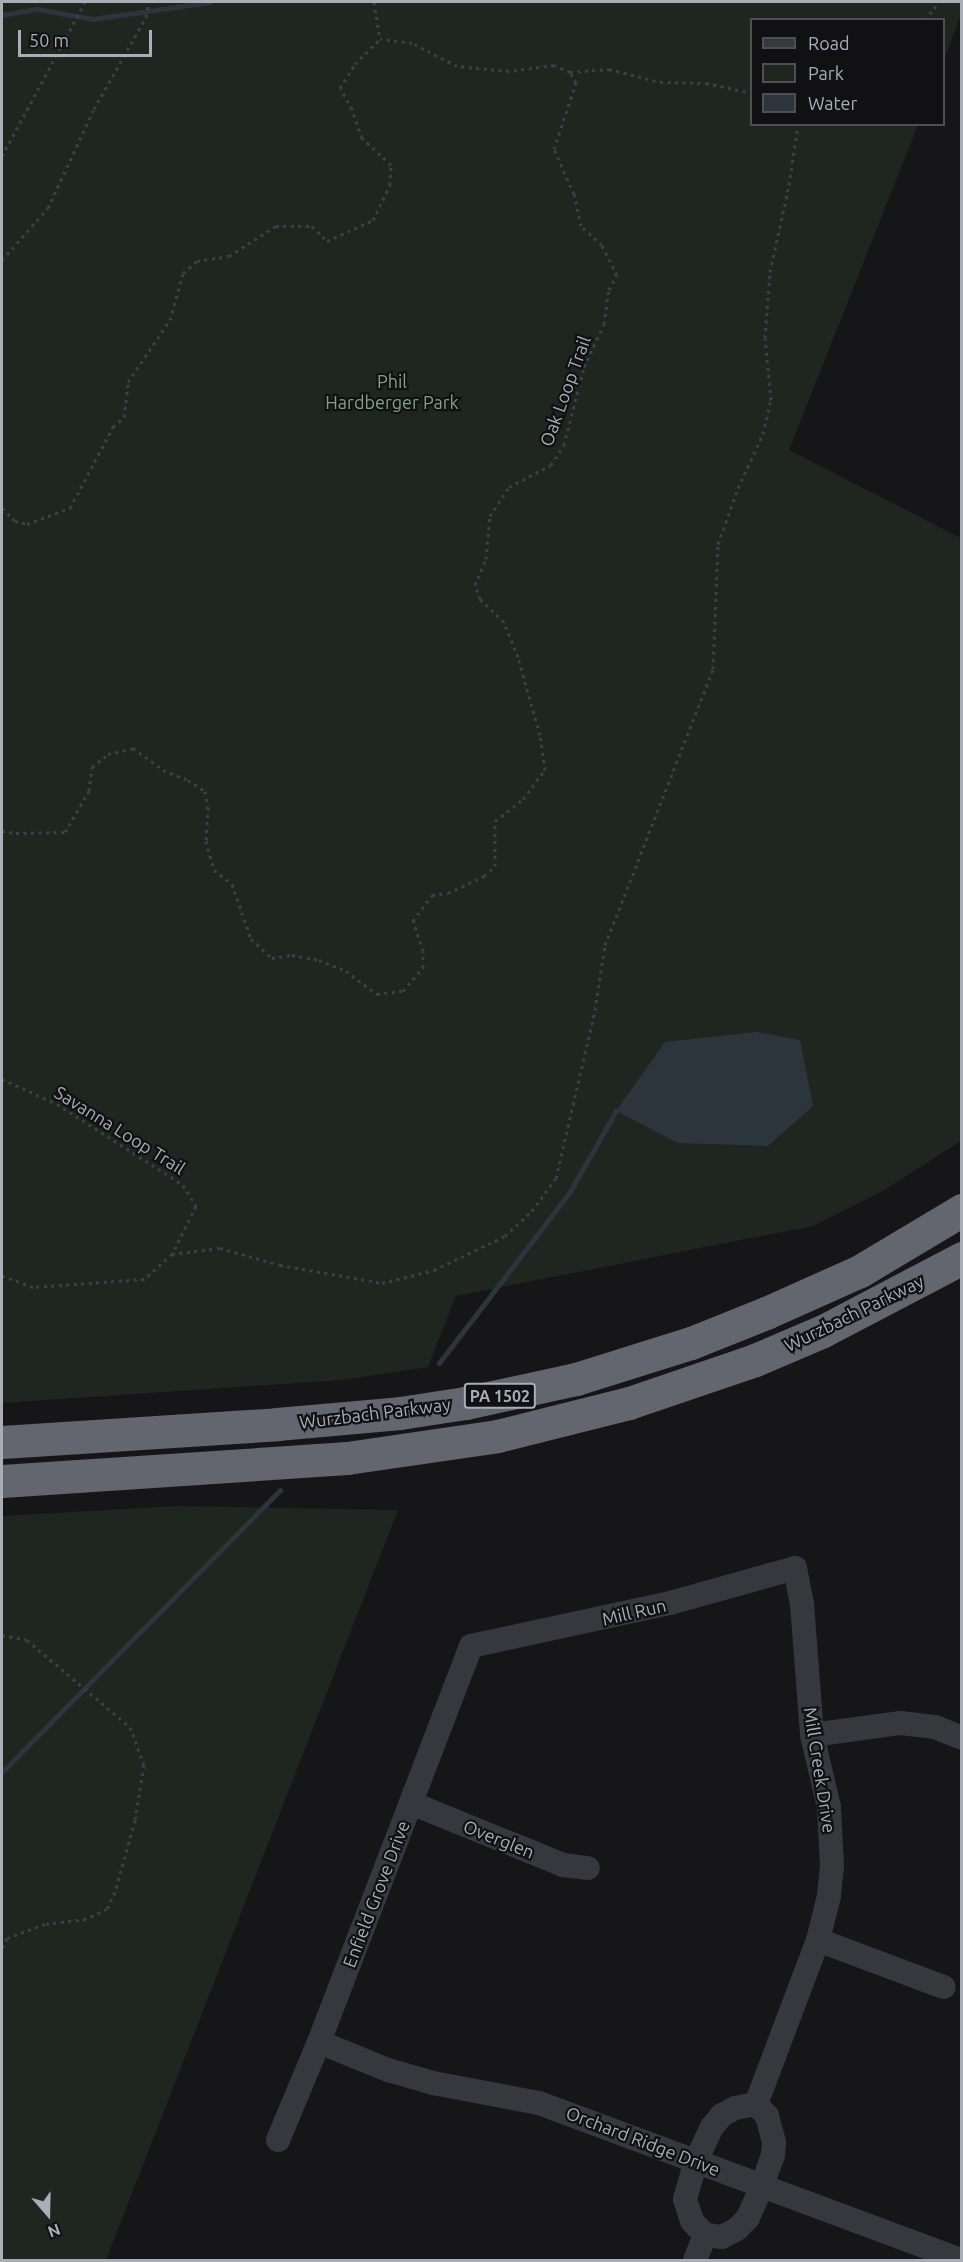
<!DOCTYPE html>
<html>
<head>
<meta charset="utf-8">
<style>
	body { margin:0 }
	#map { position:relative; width:963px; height:2262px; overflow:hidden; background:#161618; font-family:Ubuntu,sans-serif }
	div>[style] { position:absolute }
	.green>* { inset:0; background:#1e261f }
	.water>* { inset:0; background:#2c353c }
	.stream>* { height:5px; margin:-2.5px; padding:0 2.5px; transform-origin:2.5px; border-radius:2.5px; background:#2c353c }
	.path>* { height:3px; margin-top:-1.5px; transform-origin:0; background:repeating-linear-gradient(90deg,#3d3f44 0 3px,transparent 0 7.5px) }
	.minor>* { height:24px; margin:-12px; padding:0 12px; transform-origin:12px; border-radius:12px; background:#37383d }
	.highway>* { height:33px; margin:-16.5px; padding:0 16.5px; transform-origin:16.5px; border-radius:16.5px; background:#63666e }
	span { translate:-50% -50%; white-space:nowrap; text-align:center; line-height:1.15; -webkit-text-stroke:4.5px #111113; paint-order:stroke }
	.shield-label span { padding:2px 4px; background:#111113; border:2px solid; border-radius:4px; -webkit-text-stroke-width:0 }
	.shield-label { font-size:16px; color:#a8adb8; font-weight:700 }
	.park-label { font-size:18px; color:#7fa381 }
	.street-label { font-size:18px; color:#a8adb8 }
	.frame { position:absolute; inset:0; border:3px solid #a8adb8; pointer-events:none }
	.legend { position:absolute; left:750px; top:18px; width:195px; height:108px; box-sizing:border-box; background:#111113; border:2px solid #4d4f55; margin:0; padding:8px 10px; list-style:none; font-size:18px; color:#a8adb8 }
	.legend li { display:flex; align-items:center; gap:12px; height:30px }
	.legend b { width:30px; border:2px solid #4d4f55 }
	.north { position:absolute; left:18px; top:2184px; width:60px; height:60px; -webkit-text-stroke:4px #111113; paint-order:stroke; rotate:160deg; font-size:16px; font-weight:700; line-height:24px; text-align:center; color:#a8adb8 }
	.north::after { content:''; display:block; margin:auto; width:21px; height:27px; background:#a8adb8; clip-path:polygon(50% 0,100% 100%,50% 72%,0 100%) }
	.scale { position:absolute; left:18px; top:30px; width:134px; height:27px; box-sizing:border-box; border:3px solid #a8adb8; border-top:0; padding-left:8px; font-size:18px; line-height:21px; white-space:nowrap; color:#a8adb8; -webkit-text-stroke:4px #111113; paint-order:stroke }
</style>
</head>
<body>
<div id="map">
	<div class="green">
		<i style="clip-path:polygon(2px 2px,961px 2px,961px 14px,944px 60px,944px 20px,752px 20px,752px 124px,918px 125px,789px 450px,961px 538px,961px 1141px,881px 1192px,813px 1226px,456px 1296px,428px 1367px,342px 1380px,2px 1403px)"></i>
		<i style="clip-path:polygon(178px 1506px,398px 1510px,106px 2260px,2px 2260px,2px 1516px)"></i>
	</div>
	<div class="water">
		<i style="clip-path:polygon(756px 1032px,800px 1040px,813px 1106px,768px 1146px,678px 1143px,616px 1111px,665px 1042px)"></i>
	</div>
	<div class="stream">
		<i style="left:2px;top:15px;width:36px;rotate:-10deg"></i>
		<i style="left:37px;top:9px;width:57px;rotate:10.1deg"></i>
		<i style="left:93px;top:19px;width:118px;rotate:-8.3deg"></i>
		<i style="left:439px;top:1363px;width:214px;rotate:-52.6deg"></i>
		<i style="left:569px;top:1193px;width:95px;rotate:-60.2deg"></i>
		<i style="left:2px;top:1772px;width:396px;rotate:-45.4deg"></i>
	</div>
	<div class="path">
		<i style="left:374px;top:2px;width:37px;rotate:81deg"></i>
		<i style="left:925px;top:20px;width:23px;rotate:-52deg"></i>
		<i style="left:570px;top:72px;width:39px;rotate:-4deg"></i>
		<i style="left:609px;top:69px;width:53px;rotate:14.3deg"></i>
		<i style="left:660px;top:82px;width:46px;rotate:1.2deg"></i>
		<i style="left:706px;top:83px;width:47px;rotate:12.3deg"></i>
		<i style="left:2px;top:156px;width:175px;rotate:-61.7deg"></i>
		<i style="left:2px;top:260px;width:69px;rotate:-48.5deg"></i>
		<i style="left:48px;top:208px;width:109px;rotate:-65.1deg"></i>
		<i style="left:94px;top:109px;width:106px;rotate:-60.5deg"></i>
		<i style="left:146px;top:17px;width:15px;rotate:-79deg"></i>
		<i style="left:2px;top:508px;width:18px;rotate:45deg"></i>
		<i style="left:15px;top:521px;width:12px;rotate:14deg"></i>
		<i style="left:27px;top:524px;width:46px;rotate:-20.4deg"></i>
		<i style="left:70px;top:508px;width:92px;rotate:-62deg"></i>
		<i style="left:113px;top:427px;width:15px;rotate:-42deg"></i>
		<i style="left:124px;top:417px;width:35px;rotate:-83deg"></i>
		<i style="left:128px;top:382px;width:75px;rotate:-55.9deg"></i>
		<i style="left:170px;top:320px;width:49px;rotate:-74.5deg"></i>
		<i style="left:183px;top:273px;width:18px;rotate:-41deg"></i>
		<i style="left:197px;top:261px;width:32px;rotate:-9deg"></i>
		<i style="left:229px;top:256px;width:56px;rotate:-32.6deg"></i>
		<i style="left:276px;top:226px;width:36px"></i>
		<i style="left:312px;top:226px;width:21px;rotate:45deg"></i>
		<i style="left:327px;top:241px;width:51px;rotate:-24.5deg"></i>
		<i style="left:373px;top:220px;width:39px;rotate:-64deg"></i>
		<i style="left:390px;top:185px;width:20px;rotate:-87deg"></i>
		<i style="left:391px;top:165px;width:40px;rotate:-137deg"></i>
		<i style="left:362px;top:138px;width:31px;rotate:-109deg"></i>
		<i style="left:352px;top:109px;width:24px;rotate:-120deg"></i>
		<i style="left:340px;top:88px;width:28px;rotate:-58deg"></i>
		<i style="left:355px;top:64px;width:35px;rotate:-45deg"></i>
		<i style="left:2px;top:831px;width:14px;rotate:8deg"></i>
		<i style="left:16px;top:833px;width:49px;rotate:-1.2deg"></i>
		<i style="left:65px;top:832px;width:48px;rotate:-59.7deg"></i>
		<i style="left:89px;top:791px;width:24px;rotate:-83deg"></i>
		<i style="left:92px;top:767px;width:21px;rotate:-39deg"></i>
		<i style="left:108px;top:754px;width:26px;rotate:-13deg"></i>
		<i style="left:133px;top:748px;width:37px;rotate:36deg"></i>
		<i style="left:163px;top:770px;width:27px;rotate:22deg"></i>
		<i style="left:188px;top:780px;width:20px;rotate:33deg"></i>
		<i style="left:205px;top:791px;width:16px;rotate:79deg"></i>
		<i style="left:208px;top:807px;width:34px;rotate:93deg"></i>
		<i style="left:206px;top:841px;width:30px;rotate:75deg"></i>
		<i style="left:214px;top:870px;width:23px;rotate:38deg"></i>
		<i style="left:232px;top:884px;width:58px;rotate:70.9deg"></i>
		<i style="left:251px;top:939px;width:28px;rotate:42deg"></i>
		<i style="left:272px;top:958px;width:20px;rotate:-9deg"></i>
		<i style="left:292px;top:955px;width:27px;rotate:10deg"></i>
		<i style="left:319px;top:960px;width:29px;rotate:22deg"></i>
		<i style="left:346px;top:971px;width:39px;rotate:37deg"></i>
		<i style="left:377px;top:994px;width:26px;rotate:-7deg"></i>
		<i style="left:403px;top:991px;width:31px;rotate:-50deg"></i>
		<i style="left:423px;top:967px;width:16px;rotate:-90deg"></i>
		<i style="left:423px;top:951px;width:32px;rotate:-108deg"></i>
		<i style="left:413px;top:921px;width:32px;rotate:-54deg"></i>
		<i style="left:432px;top:895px;width:16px;rotate:-7deg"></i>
		<i style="left:448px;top:893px;width:40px;rotate:-25deg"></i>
		<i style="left:484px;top:876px;width:15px;rotate:-42deg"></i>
		<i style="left:495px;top:866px;width:45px;rotate:-90deg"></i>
		<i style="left:495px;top:821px;width:36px;rotate:-38deg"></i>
		<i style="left:523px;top:799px;width:36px;rotate:-53deg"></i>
		<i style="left:545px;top:770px;width:35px;rotate:-98deg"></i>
		<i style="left:540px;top:735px;width:81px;rotate:-105.8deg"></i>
		<i style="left:518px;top:657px;width:38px;rotate:-112deg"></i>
		<i style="left:504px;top:622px;width:33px;rotate:-136deg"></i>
		<i style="left:480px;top:599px;width:15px;rotate:-110deg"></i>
		<i style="left:475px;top:585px;width:28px;rotate:-67deg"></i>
		<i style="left:486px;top:559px;width:43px;rotate:-84.7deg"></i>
		<i style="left:490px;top:516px;width:35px;rotate:-57deg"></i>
		<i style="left:509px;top:487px;width:47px;rotate:-27.6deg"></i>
		<i style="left:551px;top:465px;width:24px;rotate:-57deg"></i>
		<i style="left:564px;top:445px;width:81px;rotate:-75.6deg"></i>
		<i style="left:584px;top:367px;width:47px;rotate:-65.1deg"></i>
		<i style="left:604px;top:324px;width:34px;rotate:-82deg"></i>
		<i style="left:609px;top:290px;width:17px;rotate:-62deg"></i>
		<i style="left:617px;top:275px;width:34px;rotate:-117deg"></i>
		<i style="left:602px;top:245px;width:28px;rotate:-138deg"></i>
		<i style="left:581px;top:226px;width:33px;rotate:-102deg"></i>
		<i style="left:574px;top:194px;width:49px;rotate:-114deg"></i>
		<i style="left:554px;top:149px;width:70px;rotate:-71.6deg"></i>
		<i style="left:576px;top:83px;width:13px;rotate:-119deg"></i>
		<i style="left:570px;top:72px;width:17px;rotate:-156deg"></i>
		<i style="left:554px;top:65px;width:45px;rotate:172.4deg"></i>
		<i style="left:509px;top:71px;width:52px;rotate:-174.5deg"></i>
		<i style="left:457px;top:66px;width:51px;rotate:-152.9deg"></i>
		<i style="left:412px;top:43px;width:32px;rotate:-173deg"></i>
		<i style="left:2px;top:1079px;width:60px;rotate:24.4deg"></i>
		<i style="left:57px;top:1104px;width:150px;rotate:32.7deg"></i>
		<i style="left:183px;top:1185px;width:25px;rotate:58deg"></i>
		<i style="left:196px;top:1206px;width:54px;rotate:116.6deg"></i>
		<i style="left:172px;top:1254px;width:38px;rotate:138deg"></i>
		<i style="left:144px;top:1279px;width:111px;rotate:175.9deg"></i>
		<i style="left:33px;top:1287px;width:33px;rotate:-160deg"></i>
		<i style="left:172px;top:1254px;width:48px;rotate:-7.1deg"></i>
		<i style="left:220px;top:1248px;width:62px;rotate:15.8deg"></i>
		<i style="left:280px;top:1265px;width:104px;rotate:10deg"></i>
		<i style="left:382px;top:1283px;width:54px;rotate:-14deg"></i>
		<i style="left:434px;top:1270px;width:79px;rotate:-25.6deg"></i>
		<i style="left:505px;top:1236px;width:37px;rotate:-43deg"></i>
		<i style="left:532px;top:1211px;width:41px;rotate:-54deg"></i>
		<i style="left:556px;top:1178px;width:172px;rotate:-76.9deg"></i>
		<i style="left:595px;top:1010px;width:66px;rotate:-81.3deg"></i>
		<i style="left:605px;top:945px;width:296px;rotate:-68.6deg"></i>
		<i style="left:713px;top:669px;width:125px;rotate:-87.7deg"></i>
		<i style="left:718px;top:544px;width:59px;rotate:-70.3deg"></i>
		<i style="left:738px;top:488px;width:60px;rotate:-65.2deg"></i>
		<i style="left:763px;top:434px;width:35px;rotate:-77deg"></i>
		<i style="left:771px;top:400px;width:62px;rotate:-95.5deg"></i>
		<i style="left:765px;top:338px;width:66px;rotate:-85.7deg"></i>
		<i style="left:770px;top:272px;width:89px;rotate:-77.7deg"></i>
		<i style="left:789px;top:185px;width:62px;rotate:-81.6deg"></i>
		<i style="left:2px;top:1635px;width:25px;rotate:11deg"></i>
		<i style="left:27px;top:1640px;width:135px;rotate:40.2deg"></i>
		<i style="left:130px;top:1727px;width:40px;rotate:69.8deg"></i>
		<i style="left:144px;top:1765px;width:56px;rotate:99.3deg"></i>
		<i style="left:135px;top:1820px;width:75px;rotate:105.5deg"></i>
		<i style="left:115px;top:1892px;width:19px;rotate:115deg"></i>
		<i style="left:107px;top:1909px;width:23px;rotate:155deg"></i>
		<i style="left:86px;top:1919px;width:41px;rotate:173deg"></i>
		<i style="left:45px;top:1924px;width:40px;rotate:159.8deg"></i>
		<i style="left:7px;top:1938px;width:11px;rotate:117deg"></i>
	</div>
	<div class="minor">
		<i style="left:812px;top:1735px;width:90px;rotate:-7.7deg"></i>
		<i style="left:901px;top:1723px;width:34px;rotate:7deg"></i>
		<i style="left:935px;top:1727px;width:29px;rotate:22deg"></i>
		<i style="left:411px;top:1803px;width:164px;rotate:22.2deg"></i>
		<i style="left:563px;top:1865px;width:25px;rotate:7deg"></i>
		<i style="left:818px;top:1940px;width:134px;rotate:20.5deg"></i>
		<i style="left:319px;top:2042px;width:74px;rotate:22.1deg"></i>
		<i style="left:388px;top:2070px;width:47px;rotate:16.1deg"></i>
		<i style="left:433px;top:2083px;width:108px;rotate:10.7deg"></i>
		<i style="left:539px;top:2103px;width:450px;rotate:20.4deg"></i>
		<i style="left:756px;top:2104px;width:16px;rotate:47deg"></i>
		<i style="left:767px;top:2116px;width:27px;rotate:75deg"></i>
		<i style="left:774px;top:2142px;width:13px;rotate:94deg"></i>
		<i style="left:773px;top:2155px;width:33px;rotate:110deg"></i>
		<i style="left:762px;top:2186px;width:35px;rotate:114deg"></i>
		<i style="left:748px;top:2218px;width:16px;rotate:135deg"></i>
		<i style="left:737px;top:2229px;width:17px;rotate:152deg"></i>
		<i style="left:722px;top:2237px;width:17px;rotate:-173deg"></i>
		<i style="left:705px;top:2235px;width:19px;rotate:-133deg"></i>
		<i style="left:692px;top:2221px;width:23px;rotate:-108deg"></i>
		<i style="left:685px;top:2199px;width:40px;rotate:-74deg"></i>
		<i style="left:696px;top:2161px;width:38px;rotate:-65deg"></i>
		<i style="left:712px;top:2127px;width:16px;rotate:-50deg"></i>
		<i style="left:722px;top:2115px;width:15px;rotate:-28deg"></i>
		<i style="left:735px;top:2108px;width:21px;rotate:-11deg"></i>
		<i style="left:278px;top:2140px;width:106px;rotate:-67.3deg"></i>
		<i style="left:319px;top:2042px;width:424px;rotate:-69deg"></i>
		<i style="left:471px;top:1646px;width:204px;rotate:-12.2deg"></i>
		<i style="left:670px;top:1603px;width:130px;rotate:-15.6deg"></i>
		<i style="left:795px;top:1568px;width:37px;rotate:79deg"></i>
		<i style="left:802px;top:1604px;width:131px;rotate:85.6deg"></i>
		<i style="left:812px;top:1735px;width:74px;rotate:76.7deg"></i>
		<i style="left:829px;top:1807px;width:59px;rotate:87.1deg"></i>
		<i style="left:832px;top:1866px;width:30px;rotate:96deg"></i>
		<i style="left:829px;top:1896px;width:45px;rotate:104deg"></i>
		<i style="left:818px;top:1940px;width:175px;rotate:110.7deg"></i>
		<i style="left:695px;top:2260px;width:27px;rotate:-68deg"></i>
	</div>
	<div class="highway">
		<i style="left:2px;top:1442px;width:276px;rotate:-3.7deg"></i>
		<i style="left:277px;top:1424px;width:123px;rotate:-5.1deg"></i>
		<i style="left:400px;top:1413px;width:66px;rotate:-8.7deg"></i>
		<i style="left:465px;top:1403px;width:114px;rotate:-12.2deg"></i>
		<i style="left:576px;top:1379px;width:121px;rotate:-17.4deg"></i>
		<i style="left:691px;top:1343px;width:81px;rotate:-21.8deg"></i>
		<i style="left:766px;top:1313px;width:103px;rotate:-24.1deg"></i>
		<i style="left:860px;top:1271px;width:119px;rotate:-30.9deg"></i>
		<i style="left:2px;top:1481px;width:346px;rotate:-3.8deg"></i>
		<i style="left:347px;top:1458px;width:152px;rotate:-8.3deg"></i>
		<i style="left:497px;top:1436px;width:136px;rotate:-14deg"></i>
		<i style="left:629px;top:1403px;width:133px;rotate:-18.8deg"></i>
		<i style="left:755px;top:1360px;width:74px;rotate:-23.1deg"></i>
		<i style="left:823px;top:1331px;width:157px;rotate:-27.7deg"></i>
	</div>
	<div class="shield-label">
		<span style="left:500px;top:1396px">PA 1502</span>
	</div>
	<div class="park-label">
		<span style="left:392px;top:392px">Phil<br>Hardberger Park</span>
	</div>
	<div class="street-label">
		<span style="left:565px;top:391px;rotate:-70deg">Oak Loop Trail</span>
		<span style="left:120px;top:1130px;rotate:32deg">Savanna Loop Trail</span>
		<span style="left:854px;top:1313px;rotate:-26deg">Wurzbach Parkway</span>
		<span style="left:375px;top:1413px;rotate:-7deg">Wurzbach Parkway</span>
		<span style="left:634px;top:1612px;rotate:-13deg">Mill Run</span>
		<span style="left:820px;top:1770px;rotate:81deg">Mill Creek Drive</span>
		<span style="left:499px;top:1839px;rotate:22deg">Overglen</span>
		<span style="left:376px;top:1894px;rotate:-69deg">Enfield Grove Drive</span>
		<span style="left:643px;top:2141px;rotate:21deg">Orchard Ridge Drive</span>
	</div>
	<div class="frame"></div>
	<ul class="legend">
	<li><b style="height:8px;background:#37383d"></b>Road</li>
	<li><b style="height:16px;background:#1e261f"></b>Park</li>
	<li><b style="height:16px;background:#2c353c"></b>Water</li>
	</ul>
	<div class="north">N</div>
	<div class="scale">50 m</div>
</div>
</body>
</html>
